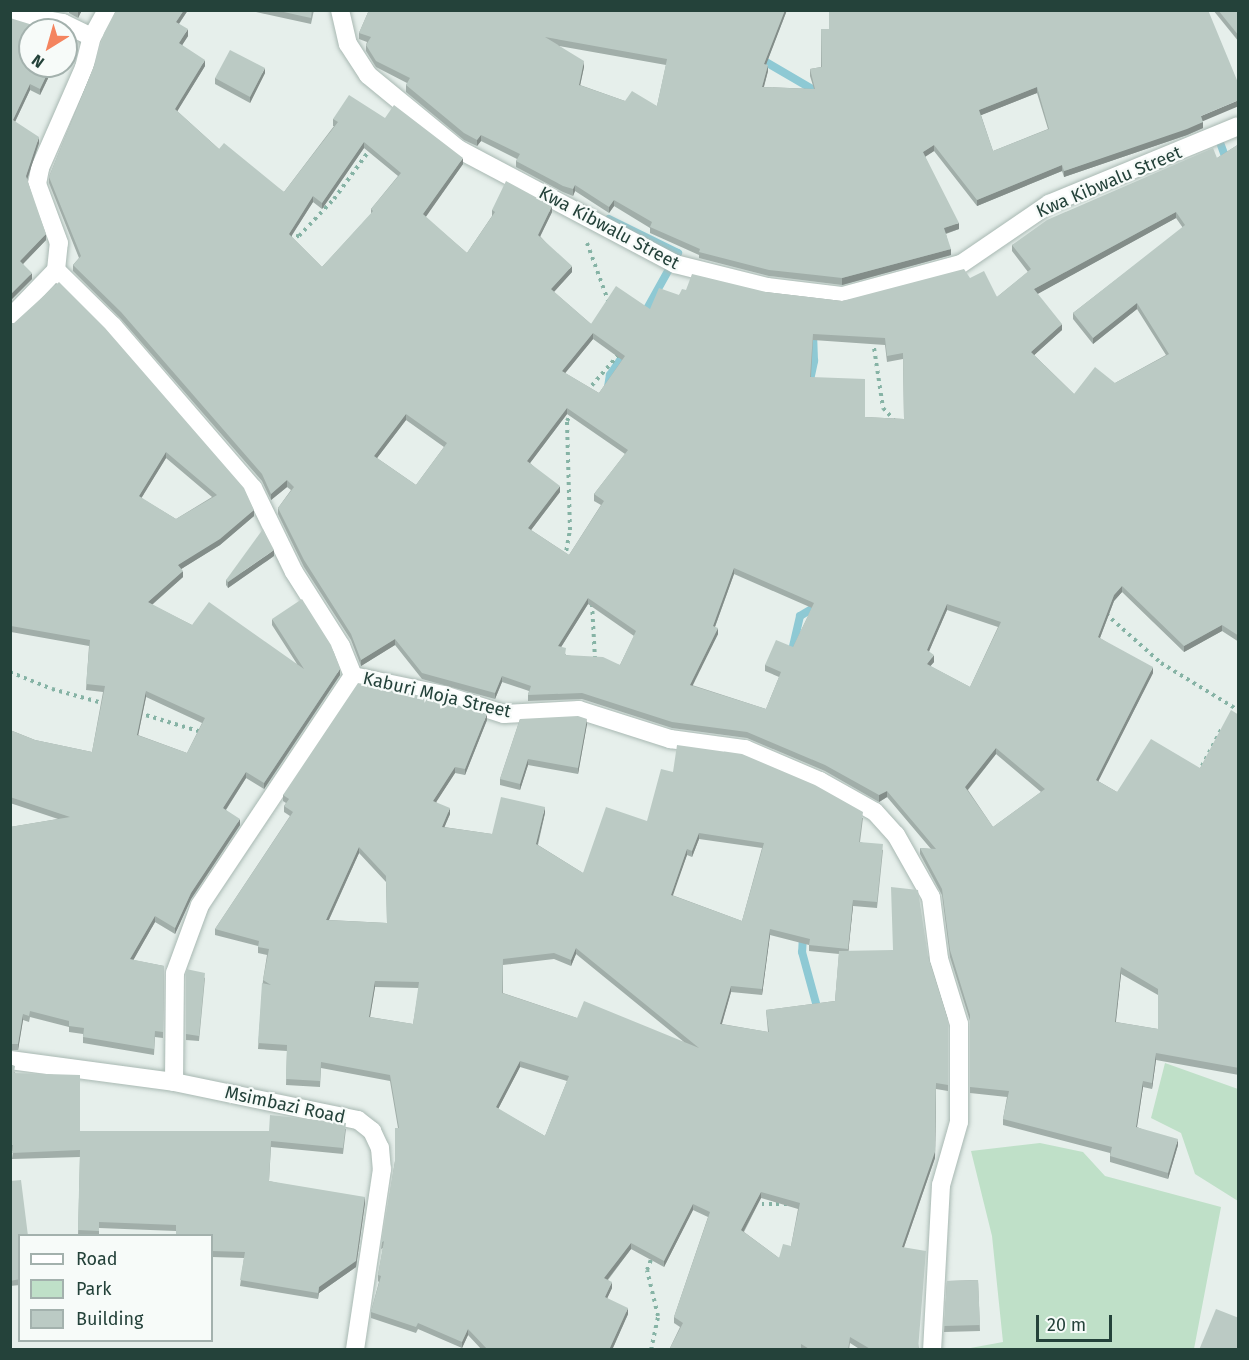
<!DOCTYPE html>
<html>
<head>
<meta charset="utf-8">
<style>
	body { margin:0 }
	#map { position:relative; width:1249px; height:1360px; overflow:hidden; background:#e6efeb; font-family:"Fira Sans",sans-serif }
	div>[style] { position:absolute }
	.green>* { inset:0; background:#bfe0c8 }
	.stream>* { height:8px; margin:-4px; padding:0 4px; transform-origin:4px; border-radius:4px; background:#8ec9d4 }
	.path>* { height:4px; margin-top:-2px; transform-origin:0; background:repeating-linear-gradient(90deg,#86b3a5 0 3px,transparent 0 7.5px) }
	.roads { filter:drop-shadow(0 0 2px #a8b8b2) drop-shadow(0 0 2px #a8b8b2) }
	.minor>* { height:18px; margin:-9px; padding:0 9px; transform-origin:9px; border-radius:9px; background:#fff }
	.wall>* { inset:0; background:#a1aea9 }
	.shaded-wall>* { inset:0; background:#838d89 }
	.building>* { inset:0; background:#bbcac4 }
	span { translate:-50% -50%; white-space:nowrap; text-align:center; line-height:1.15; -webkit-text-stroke:4.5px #f7fbf9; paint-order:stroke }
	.street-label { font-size:18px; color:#24423a }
	.frame { position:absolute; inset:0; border:12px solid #24423a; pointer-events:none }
	.legend { position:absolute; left:18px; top:1234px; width:195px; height:108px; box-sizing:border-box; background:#f7fbf9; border:2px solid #a3b1ad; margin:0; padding:8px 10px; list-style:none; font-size:18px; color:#24423a }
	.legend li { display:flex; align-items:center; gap:12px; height:30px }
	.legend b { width:30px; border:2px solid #a3b1ad }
	.north { position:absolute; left:18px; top:18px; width:60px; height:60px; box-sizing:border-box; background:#f7fbf9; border:2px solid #a3b1ad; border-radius:50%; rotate:217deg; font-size:16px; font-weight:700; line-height:24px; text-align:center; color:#24423a }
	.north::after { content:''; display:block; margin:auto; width:21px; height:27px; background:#f4845f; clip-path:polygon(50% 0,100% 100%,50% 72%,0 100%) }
	.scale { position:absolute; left:1036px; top:1315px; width:76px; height:27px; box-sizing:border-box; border:3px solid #24423a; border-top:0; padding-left:8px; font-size:18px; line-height:21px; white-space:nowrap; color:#24423a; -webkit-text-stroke:4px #f7fbf9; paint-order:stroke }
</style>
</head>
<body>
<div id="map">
	<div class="green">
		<i style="clip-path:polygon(1165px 1063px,1238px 1089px,1238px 1201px,1195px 1174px,1181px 1133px,1151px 1118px)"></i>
		<i style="clip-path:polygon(1040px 1143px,1083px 1152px,1105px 1176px,1221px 1207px,1194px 1349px,965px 1349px,1003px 1342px,992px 1236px,971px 1151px)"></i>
	</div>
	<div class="stream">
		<i style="left:759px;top:58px;width:61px;rotate:30.3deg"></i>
		<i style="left:812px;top:89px;width:8px;rotate:76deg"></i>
		<i style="left:1218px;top:137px;width:27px;rotate:70deg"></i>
		<i style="left:609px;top:219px;width:77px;rotate:26.2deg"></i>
		<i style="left:678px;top:253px;width:72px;rotate:119.1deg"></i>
		<i style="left:809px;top:385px;width:25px;rotate:-78deg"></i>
		<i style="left:814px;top:361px;width:30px;rotate:-92deg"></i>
		<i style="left:608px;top:387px;width:12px;rotate:-81deg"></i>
		<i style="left:610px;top:375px;width:29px;rotate:-56deg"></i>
		<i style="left:791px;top:655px;width:40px;rotate:-77deg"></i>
		<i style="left:800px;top:616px;width:21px;rotate:-31deg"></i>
		<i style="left:803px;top:935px;width:17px;rotate:93deg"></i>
		<i style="left:802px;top:952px;width:64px;rotate:74.7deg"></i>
	</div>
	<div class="path">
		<i style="left:289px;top:237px;width:10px;rotate:-6deg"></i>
		<i style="left:299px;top:236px;width:51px;rotate:-46.6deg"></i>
		<i style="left:334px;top:199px;width:63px;rotate:-54deg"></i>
		<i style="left:587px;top:243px;width:64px;rotate:69.9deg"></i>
		<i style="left:873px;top:341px;width:68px;rotate:81.5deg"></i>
		<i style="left:883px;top:408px;width:16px;rotate:47deg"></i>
		<i style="left:587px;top:391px;width:49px;rotate:-49.1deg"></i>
		<i style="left:565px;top:558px;width:28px;rotate:-80deg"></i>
		<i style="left:570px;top:530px;width:109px;rotate:-91.6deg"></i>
		<i style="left:567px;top:421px;width:8px;rotate:-60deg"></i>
		<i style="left:592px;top:604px;width:55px;rotate:86.9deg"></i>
		<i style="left:1106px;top:614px;width:74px;rotate:41.7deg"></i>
		<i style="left:1161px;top:663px;width:90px;rotate:31.4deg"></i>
		<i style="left:10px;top:672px;width:45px;rotate:22deg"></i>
		<i style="left:52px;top:689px;width:56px;rotate:15.5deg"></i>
		<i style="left:139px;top:713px;width:65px;rotate:17deg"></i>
		<i style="left:1202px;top:766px;width:43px;rotate:-62.2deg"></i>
		<i style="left:754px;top:1204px;width:34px"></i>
		<i style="left:651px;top:1350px;width:35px;rotate:-78deg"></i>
		<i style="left:658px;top:1316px;width:47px;rotate:-103.4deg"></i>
		<i style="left:647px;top:1270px;width:14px;rotate:-69deg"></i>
	</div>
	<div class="roads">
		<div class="minor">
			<i style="left:340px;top:10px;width:35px;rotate:77deg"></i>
			<i style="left:348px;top:44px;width:37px;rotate:57deg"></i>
			<i style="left:368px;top:75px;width:117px;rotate:39.4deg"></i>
			<i style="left:458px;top:149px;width:246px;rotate:27.9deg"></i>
			<i style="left:675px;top:264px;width:95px;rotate:14deg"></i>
			<i style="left:767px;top:287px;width:77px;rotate:6.8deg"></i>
			<i style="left:843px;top:296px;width:122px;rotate:-15.2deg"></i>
			<i style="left:961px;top:264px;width:107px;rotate:-34.3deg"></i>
			<i style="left:1049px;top:204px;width:204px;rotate:-22.4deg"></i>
			<i style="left:10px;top:13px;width:54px;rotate:10.7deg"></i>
			<i style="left:63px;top:23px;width:32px;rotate:26deg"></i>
			<i style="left:56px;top:270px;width:80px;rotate:44.5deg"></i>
			<i style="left:113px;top:326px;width:214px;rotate:49.2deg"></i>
			<i style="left:253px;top:488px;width:93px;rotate:64deg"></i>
			<i style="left:294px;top:572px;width:88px;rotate:57.6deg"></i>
			<i style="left:341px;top:646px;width:32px;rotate:68deg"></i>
			<i style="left:10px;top:318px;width:66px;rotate:-46.2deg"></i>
			<i style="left:56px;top:270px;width:27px;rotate:-84deg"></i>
			<i style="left:59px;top:243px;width:63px;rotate:-110.4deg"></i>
			<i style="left:37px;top:184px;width:16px;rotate:-79deg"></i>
			<i style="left:40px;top:168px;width:109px;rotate:-66.3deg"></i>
			<i style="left:84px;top:68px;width:32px;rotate:-76deg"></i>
			<i style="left:92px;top:37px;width:31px;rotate:-61deg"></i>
			<i style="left:10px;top:1060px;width:165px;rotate:7.6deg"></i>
			<i style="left:174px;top:1082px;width:188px;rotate:11.7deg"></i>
			<i style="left:358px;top:1120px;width:18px;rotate:38deg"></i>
			<i style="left:372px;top:1131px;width:19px;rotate:65deg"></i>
			<i style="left:380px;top:1148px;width:21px;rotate:85deg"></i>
			<i style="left:382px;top:1169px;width:183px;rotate:98.5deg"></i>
			<i style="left:174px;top:1082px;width:109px;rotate:-89.5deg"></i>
			<i style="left:175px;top:973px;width:72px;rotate:-69.8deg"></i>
			<i style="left:200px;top:905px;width:275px;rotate:-56.3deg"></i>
			<i style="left:353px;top:676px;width:93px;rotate:11.8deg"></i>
			<i style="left:444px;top:695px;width:63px;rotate:17.6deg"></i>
			<i style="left:504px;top:714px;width:75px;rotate:-3.1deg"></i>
			<i style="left:579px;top:710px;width:96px;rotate:17.7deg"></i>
			<i style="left:670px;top:739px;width:76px;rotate:7.6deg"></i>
			<i style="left:745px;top:749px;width:82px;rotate:23.1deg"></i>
			<i style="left:820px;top:781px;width:63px;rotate:29.4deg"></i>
			<i style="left:875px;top:812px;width:31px;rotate:48deg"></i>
			<i style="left:896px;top:835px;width:71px;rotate:60.6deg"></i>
			<i style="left:931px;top:897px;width:63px;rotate:82.6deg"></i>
			<i style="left:939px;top:959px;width:68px;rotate:72.9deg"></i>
			<i style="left:959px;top:1024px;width:98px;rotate:90deg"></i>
			<i style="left:959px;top:1122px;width:66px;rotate:105.9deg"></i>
			<i style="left:941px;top:1185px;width:165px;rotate:93.1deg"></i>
		</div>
	</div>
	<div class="wall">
		<i style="clip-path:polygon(69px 10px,82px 10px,78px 18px,69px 13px)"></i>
		<i style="clip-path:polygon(evenodd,116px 10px,188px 10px,179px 24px,188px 36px,182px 45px,205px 66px,177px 111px,219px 149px,284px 192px,334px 126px,333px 126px,333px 119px,385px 118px,463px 164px,425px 217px,467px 253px,492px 216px,492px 210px,552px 212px,540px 236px,572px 272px,554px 292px,591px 324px,650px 309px,679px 295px,686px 290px,766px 292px,842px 301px,970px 278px,997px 297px,1028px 272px,1012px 251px,1012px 245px,1217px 158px,1239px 144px,1239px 642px,1222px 631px,1184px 652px,1122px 592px,1114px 601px,1100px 638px,1153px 673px,1098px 781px,1117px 792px,1200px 768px,1239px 715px,1239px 1075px,1156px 1060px,1152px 1089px,1143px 1087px,1137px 1127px,1178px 1145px,1168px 1179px,1110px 1162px,1110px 1153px,1003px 1125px,1003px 1119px,1007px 1097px,970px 1093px,970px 1021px,950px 957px,942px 895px,920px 854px,920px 848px,931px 849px,887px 797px,879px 802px,825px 771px,747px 738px,672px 728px,582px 699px,528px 701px,528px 695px,529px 691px,502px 682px,495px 699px,422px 679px,395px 645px,361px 666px,351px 640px,304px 567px,278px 514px,278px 508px,291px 490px,287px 487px,271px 500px,262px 481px,121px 319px,73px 271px,73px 265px,79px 258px,49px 183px,49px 177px,94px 66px,116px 10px,364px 148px,398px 176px,371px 209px,371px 214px,322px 267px,291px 236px,313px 202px,322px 209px,364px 148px,116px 10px,1176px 218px,1183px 228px,1073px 313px,1073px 319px,1093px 344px,1137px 309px,1166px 355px,1115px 383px,1074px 394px,1034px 355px,1062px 330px,1037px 294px,1176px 218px,116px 10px,593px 339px,622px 360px,599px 393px,565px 373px,593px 339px,116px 10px,813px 340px,885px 345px,887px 362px,903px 359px,904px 419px,865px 417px,811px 377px,813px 340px,116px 10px,567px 414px,625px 454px,594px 494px,594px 501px,601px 505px,569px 555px,531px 530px,560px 492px,530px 463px,567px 414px,116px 10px,406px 420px,444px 447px,416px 485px,377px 458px,406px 420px,116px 10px,734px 574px,812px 608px,793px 647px,765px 665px,765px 671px,779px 677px,766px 709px,692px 685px,718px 634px,715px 627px,734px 574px,116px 10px,588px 604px,634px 636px,620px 665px,566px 655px,561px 647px,588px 604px,116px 10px,947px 610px,998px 627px,970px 687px,930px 666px,934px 662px,929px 651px,947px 610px,116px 10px,996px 754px,1041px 792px,993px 827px,968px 790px,996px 754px,116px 10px,1121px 974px,1158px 995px,1158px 1029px,1116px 1022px,1121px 974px)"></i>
		<i style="clip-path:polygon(247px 10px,314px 10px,311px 24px)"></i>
		<i style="clip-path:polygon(evenodd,369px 10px,787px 10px,766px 64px,768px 71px,764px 87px,814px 89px,810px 76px,810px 69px,821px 67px,821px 29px,1203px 122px,1203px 128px,1187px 135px,1064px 177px,1062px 171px,977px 206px,934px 151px,925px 157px,959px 229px,946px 234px,951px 255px,842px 285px,769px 276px,699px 258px,699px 255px,650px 233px,650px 228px,614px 206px,609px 213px,575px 191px,573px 196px,563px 192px,516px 167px,516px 161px,517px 159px,481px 141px,477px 146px,464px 140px,406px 92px,406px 85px,407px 83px,376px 67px,366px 51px,366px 45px,367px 42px,359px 39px,359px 33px,369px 10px,559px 46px,666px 65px,657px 106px,625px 101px,580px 85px,584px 67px,559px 46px,369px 10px,1037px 93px,1048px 129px,993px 151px,981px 115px,1037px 93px)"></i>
		<i style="clip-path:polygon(1213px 10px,1239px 10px,1239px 42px)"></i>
		<i style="clip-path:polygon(10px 18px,54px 66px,40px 95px,30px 90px,15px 122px,39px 143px,27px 179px,46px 240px,23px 264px,32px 279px,10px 301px)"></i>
		<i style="clip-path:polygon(265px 73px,250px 103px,215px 84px,215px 78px)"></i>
		<i style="clip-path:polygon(evenodd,10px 323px,254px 516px,220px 545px,181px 569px,183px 577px,152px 605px,192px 625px,297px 664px,272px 625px,272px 619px,340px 675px,264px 789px,246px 778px,226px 810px,240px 825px,191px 899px,175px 934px,155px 922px,133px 960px,164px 966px,163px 1038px,155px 1037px,154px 1055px,83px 1043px,83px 1034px,69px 1032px,69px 1027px,30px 1017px,29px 1022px,23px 1020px,18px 1050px,10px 1050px,10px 827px,58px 819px,10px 803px,10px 730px,35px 740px,92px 752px,103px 692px,86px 690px,89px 646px,11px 632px,10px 634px,10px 323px,166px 458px,212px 497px,176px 519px,141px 498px,166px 458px,10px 323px,146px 697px,202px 723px,187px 753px,138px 735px,146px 697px)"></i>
		<i style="clip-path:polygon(274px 556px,228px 588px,226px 585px,226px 580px)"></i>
		<i style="clip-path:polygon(520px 719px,587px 724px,578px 774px,528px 765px,520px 790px,500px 785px,500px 779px)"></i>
		<i style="clip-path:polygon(evenodd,487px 720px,465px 775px,455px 773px,436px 802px,450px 814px,444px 827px,492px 834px,545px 813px,538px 845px,583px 873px,647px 821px,863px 818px,860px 842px,883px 850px,877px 908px,853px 906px,848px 951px,928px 956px,948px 1020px,948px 1091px,936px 1089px,935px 1158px,904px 1247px,919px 1350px,861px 1350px,850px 1343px,849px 1350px,669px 1350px,680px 1327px,674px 1323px,674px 1317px,708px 1217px,693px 1210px,664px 1267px,631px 1249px,608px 1280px,612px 1288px,607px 1298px,628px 1314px,612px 1350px,482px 1350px,468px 1335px,462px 1348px,418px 1329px,416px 1333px,371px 1318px,371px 1312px,379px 1282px,378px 1281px,378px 1275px,383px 1248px,381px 1249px,395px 1161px,398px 1128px,390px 1081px,321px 1068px,320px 1087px,286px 1085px,287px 1051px,258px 1049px,263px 980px,267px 955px,258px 953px,258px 946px,215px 935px,215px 929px,290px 816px,284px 812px,284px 806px,286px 803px,283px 801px,283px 795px,487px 720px,699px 839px,762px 848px,742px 921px,672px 895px,687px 855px,692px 857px,699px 839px,487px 720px,359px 853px,386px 882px,387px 923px,329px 920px,359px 853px,487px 720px,770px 935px,809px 945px,809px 951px,839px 954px,835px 1001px,766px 1010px,768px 1032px,722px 1024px,731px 992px,762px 995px,770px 935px,487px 720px,576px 954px,684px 1042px,577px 1018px,503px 993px,503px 965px,554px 959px,571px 966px,576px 954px,487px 720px,375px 987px,419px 988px,413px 1024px,370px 1017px,375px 987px,487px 720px,520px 1067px,567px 1081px,545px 1136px,498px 1109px,520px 1067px,487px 720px,761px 1198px,798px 1209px,791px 1246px,779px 1258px,744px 1232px,761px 1198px)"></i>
		<i style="clip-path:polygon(186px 969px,205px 978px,199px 1041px,186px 1040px)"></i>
		<i style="clip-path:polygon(10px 1064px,15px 1073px,80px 1131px,269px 1131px,346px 1129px,343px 1154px,271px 1147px,269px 1181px,365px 1203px,356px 1267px,319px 1293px,318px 1299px,240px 1286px,244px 1258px,212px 1257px,212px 1236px,176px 1236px,176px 1231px,99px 1228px,99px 1236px,78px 1236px,80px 1157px,12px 1159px,13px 1151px,10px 1151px)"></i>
		<i style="clip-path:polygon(10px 1181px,20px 1236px,20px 1285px,10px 1286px)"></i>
		<i style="clip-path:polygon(978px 1280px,980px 1331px,944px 1332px,947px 1281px)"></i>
	</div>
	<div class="shaded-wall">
		<i style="clip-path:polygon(79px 10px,82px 10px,78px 18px,78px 12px)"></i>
		<i style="clip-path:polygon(184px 10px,188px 10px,176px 28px,176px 22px)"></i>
		<i style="clip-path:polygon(785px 10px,787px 10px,764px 70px,764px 64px)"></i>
		<i style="clip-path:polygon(188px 29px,188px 36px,179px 50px,179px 43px)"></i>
		<i style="clip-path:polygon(205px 60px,205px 66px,175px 115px,175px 109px)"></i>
		<i style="clip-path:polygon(584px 61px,584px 67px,579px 91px,579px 85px)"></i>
		<i style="clip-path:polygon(768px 65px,768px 71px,762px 93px,762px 87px)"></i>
		<i style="clip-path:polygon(51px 66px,54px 66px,40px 95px,40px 89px)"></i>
		<i style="clip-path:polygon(265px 68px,265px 73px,250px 103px,250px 97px)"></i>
		<i style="clip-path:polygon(30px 84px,30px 90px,13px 126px,13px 120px)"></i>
		<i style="clip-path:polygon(1037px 87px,1037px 93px,979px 116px,979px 110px)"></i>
		<i style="clip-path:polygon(1239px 100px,1239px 106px,1201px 122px,1201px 116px)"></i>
		<i style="clip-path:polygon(1203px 122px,1203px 128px,1187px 135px,1064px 177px,1064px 171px)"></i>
		<i style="clip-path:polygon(481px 135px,481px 141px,477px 146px,477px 140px)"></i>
		<i style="clip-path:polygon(39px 137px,39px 143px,26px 183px,26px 176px)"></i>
		<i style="clip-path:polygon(364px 142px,364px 148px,322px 209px,322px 203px)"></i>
		<i style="clip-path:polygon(934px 145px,934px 151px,923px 158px,923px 152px)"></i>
		<i style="clip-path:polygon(463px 158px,463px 164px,423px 221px,423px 214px)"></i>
		<i style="clip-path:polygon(1062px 165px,1062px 171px,977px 206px,977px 200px)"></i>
		<i style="clip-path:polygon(575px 185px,575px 191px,573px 196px,573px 189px)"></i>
		<i style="clip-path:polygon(313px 196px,313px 202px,289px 240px,289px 234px)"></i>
		<i style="clip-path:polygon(614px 200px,614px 206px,609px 213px,609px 207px)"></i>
		<i style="clip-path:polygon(552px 206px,552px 212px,538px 241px,538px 235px)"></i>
		<i style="clip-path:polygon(1176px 212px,1176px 218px,1034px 296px,1034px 289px)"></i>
		<i style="clip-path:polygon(959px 223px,959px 229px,944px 234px,944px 228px)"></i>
		<i style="clip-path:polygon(46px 234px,46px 240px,20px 267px,20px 261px)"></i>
		<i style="clip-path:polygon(951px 249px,951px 255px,842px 285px,842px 278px)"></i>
		<i style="clip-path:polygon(572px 266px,572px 272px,551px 295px,551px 289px)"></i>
		<i style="clip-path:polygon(32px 273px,32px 279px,10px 301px,10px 295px)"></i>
		<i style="clip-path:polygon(1137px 303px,1137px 309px,1093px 344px,1093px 338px)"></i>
		<i style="clip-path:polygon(1062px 324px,1062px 330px,1031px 358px,1031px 352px)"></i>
		<i style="clip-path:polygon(593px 333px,593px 339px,562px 377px,562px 371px)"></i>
		<i style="clip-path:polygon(567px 408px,567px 414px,527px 467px,527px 461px)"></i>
		<i style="clip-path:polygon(406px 414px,406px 420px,374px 462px,374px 456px)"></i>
		<i style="clip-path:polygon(166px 452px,166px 458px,139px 502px,139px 496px)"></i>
		<i style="clip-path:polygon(287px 480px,287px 487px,271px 500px,271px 494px)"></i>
		<i style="clip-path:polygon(560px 486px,560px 492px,528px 534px,528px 528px)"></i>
		<i style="clip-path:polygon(254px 510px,254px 516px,220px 545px,178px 571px,178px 565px)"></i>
		<i style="clip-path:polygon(274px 550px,274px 556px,228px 588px,228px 582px)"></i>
		<i style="clip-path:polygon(734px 568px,734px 574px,713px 632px,713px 626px)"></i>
		<i style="clip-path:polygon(183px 571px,183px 577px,148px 608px,148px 602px)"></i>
		<i style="clip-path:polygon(1122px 586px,1122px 592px,1114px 601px,1098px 643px,1098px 637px,1114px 595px)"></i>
		<i style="clip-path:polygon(588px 598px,588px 604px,558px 652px,558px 646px)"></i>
		<i style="clip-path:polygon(947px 604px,947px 610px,927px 656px,927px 650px)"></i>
		<i style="clip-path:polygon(1222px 625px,1222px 631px,1184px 652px,1184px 646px)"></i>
		<i style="clip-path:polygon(718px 628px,718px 634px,690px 691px,690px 685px)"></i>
		<i style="clip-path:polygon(395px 639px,395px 645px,361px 666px,361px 660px)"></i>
		<i style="clip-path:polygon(934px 655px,934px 662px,927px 670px,927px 664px)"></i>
		<i style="clip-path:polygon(1153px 667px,1153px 673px,1096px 786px,1096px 780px)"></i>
		<i style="clip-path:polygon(340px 669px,340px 675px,264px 789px,264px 783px)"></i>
		<i style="clip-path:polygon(502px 676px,502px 682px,495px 699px,495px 693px)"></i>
		<i style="clip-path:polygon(146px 691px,146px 697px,137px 741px,137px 735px)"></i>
		<i style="clip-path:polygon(487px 714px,487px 720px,465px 775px,465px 769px)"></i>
		<i style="clip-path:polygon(587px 719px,587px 724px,578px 774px,578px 768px)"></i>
		<i style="clip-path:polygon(996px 748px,996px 754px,965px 793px,965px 787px)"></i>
		<i style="clip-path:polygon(528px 759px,528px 765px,520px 790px,520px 784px)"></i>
		<i style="clip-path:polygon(455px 767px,455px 773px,433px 807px,433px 801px)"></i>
		<i style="clip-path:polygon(246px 772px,246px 778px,223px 814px,223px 808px)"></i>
		<i style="clip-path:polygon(887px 791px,887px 797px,879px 802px,879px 795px)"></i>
		<i style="clip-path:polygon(545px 807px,545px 813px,536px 850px,536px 844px)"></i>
		<i style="clip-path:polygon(450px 808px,450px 814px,442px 833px,442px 827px)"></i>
		<i style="clip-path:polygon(240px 819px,240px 825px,191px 899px,175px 934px,175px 928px,191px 893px)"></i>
		<i style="clip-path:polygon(699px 833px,699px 839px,692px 857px,692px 851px)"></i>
		<i style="clip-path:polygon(359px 847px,359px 853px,326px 926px,326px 920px)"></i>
		<i style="clip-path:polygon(687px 849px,687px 855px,671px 901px,671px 895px)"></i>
		<i style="clip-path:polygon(853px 900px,853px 906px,848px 955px,848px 949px)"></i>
		<i style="clip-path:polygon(155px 916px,155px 922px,130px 966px,130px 959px)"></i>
		<i style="clip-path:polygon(770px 929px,770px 935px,762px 995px,762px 989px)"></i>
		<i style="clip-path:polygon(576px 948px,576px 954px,571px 966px,571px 960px)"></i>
		<i style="clip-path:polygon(1121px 967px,1121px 974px,1115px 1028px,1115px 1022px)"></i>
		<i style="clip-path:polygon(375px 981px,375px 987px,369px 1023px,369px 1017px)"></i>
		<i style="clip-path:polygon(731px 986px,731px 992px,720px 1030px,720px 1024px)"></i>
		<i style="clip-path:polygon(23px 1014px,23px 1020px,18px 1050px,18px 1044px)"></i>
		<i style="clip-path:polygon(1156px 1053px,1156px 1060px,1152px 1089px,1152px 1083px)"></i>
		<i style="clip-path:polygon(520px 1061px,520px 1067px,496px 1113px,496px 1107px)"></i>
		<i style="clip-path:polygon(1143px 1081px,1143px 1087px,1136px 1133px,1136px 1127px)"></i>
		<i style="clip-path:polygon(936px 1083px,935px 1158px,902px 1253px,902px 1247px)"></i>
		<i style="clip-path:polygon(1178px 1139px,1178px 1145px,1168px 1179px,1168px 1173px)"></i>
		<i style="clip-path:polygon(761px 1192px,761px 1198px,741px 1236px,741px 1230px)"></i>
		<i style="clip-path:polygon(365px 1197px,365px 1203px,356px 1267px,319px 1293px,318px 1299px,319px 1287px)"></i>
		<i style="clip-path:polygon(693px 1204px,693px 1210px,664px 1267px,664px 1261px)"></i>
		<i style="clip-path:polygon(631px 1243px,631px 1249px,604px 1284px,604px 1278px)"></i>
		<i style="clip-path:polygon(612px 1282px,612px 1288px,605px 1303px,605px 1297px)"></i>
		<i style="clip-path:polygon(628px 1308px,628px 1314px,612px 1350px,609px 1350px)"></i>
		<i style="clip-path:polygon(468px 1329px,468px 1335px,462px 1348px,462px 1342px)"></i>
	</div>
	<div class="building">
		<i style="clip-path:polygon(evenodd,116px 10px,184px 10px,176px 22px,188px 29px,179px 43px,205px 60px,175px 109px,219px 149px,224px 143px,284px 192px,338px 122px,333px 119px,349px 95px,385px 118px,394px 105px,463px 158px,423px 214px,467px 253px,495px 212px,492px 210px,506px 181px,552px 206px,538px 235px,572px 266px,551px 289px,591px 324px,616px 286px,650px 309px,659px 288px,679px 295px,682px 289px,686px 290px,692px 274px,766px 292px,842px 301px,964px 269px,970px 278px,984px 271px,997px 297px,1031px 269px,1012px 245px,1047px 220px,1213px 148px,1217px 158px,1239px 144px,1239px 636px,1222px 625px,1184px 646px,1122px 586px,1114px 595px,1098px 637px,1153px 667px,1096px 780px,1117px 792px,1151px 739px,1200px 768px,1231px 710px,1239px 715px,1239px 1068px,1156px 1053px,1152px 1083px,1143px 1081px,1136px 1127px,1178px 1139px,1168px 1173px,1110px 1156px,1112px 1147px,1003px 1119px,1009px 1091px,970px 1087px,970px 1015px,950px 950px,942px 889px,920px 848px,936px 849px,887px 791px,879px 795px,825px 765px,747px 732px,672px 722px,582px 693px,528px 695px,531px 686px,502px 676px,495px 693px,422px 673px,395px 639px,361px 660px,351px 634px,304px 560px,278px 508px,294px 487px,287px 480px,271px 494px,262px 474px,121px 312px,73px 265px,81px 256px,49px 177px,94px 66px,104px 33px,116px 10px,364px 142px,401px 173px,371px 209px,373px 211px,322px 267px,289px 234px,313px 196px,322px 203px,364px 142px,116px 10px,1176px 212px,1185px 225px,1073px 313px,1093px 338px,1137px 303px,1169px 354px,1115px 383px,1095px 367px,1074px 394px,1031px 352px,1062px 324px,1034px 289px,1176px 212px,116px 10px,593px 333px,625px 356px,599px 393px,562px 371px,593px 333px,116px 10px,813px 334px,885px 338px,887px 356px,903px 353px,904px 419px,865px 417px,865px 379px,810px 377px,813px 334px,116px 10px,567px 408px,628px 450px,594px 494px,604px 501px,569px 555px,528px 528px,560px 486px,527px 461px,567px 408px,116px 10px,406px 414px,447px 443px,416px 485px,374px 456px,406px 414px,116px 10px,734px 568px,814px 603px,793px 647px,776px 640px,765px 665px,781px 672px,766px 709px,690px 685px,718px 628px,713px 626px,734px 568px,116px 10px,588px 598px,636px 631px,620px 665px,603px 657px,565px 655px,566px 648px,558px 646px,588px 598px,116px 10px,947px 604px,1001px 622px,970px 687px,927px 664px,934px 655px,927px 650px,947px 604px,116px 10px,996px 748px,1045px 789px,993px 827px,965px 787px,996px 748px,116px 10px,1121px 967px,1158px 989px,1158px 1029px,1115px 1022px,1121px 967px)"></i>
		<i style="clip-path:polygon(275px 10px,312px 10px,311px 18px)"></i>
		<i style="clip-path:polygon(evenodd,369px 10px,785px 10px,764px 64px,768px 65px,762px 87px,815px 89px,810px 69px,822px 67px,821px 29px,829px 29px,829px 10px,1208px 10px,1239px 85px,1239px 100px,1201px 116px,1203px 122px,1187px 129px,1064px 171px,1062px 165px,977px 200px,934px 145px,923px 152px,959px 223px,944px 228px,951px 249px,842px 278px,769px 270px,699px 252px,700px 249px,650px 227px,652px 222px,614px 200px,609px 207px,575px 185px,573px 189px,563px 186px,516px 161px,520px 154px,481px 135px,477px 140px,464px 133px,406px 85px,410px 78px,376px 61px,366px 45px,371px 37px,359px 33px,369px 10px,545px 37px,667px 59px,657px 106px,632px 91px,625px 101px,579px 85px,584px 61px,545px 37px,369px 10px,1037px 87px,1049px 129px,993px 151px,979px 110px,1037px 87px)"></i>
		<i style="clip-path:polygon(1218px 10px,1239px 10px,1239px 36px)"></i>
		<i style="clip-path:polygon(10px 18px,49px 30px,30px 30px,30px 66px,51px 66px,40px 89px,30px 84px,13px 120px,39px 137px,26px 176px,46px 234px,20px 261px,32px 273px,10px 295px)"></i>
		<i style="clip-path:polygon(230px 50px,265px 68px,250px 97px,215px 78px)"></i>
		<i style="clip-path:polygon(evenodd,59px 282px,105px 328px,244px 488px,254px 510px,220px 539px,178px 565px,183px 571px,148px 602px,192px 625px,209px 602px,304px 669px,272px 619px,302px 599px,331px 645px,340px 669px,264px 783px,246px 772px,223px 808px,240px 819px,191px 893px,175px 928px,155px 916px,130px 959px,164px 966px,163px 1032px,155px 1031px,154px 1049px,83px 1037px,84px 1028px,69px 1026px,69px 1021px,30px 1011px,29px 1016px,23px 1014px,18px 1044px,10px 1044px,10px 827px,70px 817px,10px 797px,10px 730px,35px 740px,92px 752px,105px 686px,86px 684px,90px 640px,11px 626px,10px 627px,10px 323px,14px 323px,59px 282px,166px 452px,217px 495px,176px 519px,139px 496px,166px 452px,59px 282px,146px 691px,205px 718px,187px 753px,137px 735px,146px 691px)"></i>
		<i style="clip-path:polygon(263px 529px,274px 550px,228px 582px,226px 580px)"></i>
		<i style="clip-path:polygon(evenodd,358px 683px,441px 700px,487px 714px,465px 769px,455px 767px,433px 801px,450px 808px,442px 827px,492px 834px,501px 797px,545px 807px,536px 844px,583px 873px,606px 807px,647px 821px,661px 769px,673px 772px,677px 745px,742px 754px,815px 785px,863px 812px,859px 842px,883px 844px,877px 902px,853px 900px,848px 949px,809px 945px,810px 939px,770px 929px,762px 989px,731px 986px,720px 1024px,769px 1032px,766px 1010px,835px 1001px,839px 951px,893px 950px,891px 887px,918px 890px,928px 956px,948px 1020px,948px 1085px,936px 1083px,935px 1152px,902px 1247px,926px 1251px,918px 1350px,872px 1350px,850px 1337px,848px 1350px,811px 1350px,801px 1344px,801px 1350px,669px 1350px,683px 1323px,674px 1317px,710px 1212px,693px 1204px,664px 1261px,631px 1243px,604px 1278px,612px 1282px,605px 1297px,628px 1308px,609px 1350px,488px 1350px,468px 1329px,462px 1342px,418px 1323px,416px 1327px,371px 1312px,381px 1276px,378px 1275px,384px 1241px,381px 1243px,395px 1161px,395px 1128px,399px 1128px,390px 1075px,321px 1062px,320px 1081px,286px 1079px,287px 1045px,258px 1043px,262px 983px,271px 985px,263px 980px,269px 949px,258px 947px,259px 941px,215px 929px,293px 812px,284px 806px,289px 799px,283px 795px,358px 683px,699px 833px,764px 843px,742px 921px,671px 895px,687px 849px,692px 851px,699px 833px,358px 683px,359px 847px,386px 876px,387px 923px,326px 920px,359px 847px,358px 683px,576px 948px,699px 1048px,584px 1001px,577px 1018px,502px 993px,503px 959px,554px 953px,571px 960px,576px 948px,358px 683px,375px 981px,419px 982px,413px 1024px,369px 1017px,375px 981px,358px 683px,520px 1061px,569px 1076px,545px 1136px,496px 1107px,520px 1061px,358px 683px,761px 1192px,800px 1203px,791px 1246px,783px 1244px,779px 1258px,741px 1230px,761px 1192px)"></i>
		<i style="clip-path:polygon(578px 716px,587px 719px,578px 768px,528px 759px,520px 784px,500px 779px,520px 719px)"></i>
		<i style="clip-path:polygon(186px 969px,205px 973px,199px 1036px,186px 1034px)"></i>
		<i style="clip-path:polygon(10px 1064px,15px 1066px,14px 1073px,80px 1075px,80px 1131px,269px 1131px,270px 1115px,346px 1123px,343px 1148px,271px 1141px,269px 1181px,365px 1197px,356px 1261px,319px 1287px,318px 1293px,240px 1280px,245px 1252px,212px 1251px,212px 1236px,183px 1236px,184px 1234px,176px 1234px,176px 1225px,99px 1222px,99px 1231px,78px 1230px,80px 1150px,12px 1153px,13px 1145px,10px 1145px)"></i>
		<i style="clip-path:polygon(21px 1180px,28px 1236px,20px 1236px,20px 1279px,10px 1281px,10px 1181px)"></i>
		<i style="clip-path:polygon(978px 1280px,980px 1325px,944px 1326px,947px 1281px)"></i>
		<i style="clip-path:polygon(1216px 1309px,1239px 1318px,1239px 1350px,1199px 1350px)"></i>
	</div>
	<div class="street-label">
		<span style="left:1109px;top:182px;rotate:-23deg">Kwa Kibwalu Street</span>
		<span style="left:609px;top:228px;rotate:28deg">Kwa Kibwalu Street</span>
		<span style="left:437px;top:695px;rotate:13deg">Kaburi Moja Street</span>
		<span style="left:285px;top:1105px;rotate:12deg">Msimbazi Road</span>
	</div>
	<div class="frame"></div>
	<ul class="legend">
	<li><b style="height:8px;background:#fff"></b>Road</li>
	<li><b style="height:16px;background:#bfe0c8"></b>Park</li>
	<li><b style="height:16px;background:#bbcac4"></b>Building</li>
	</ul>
	<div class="north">N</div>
	<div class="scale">20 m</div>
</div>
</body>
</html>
